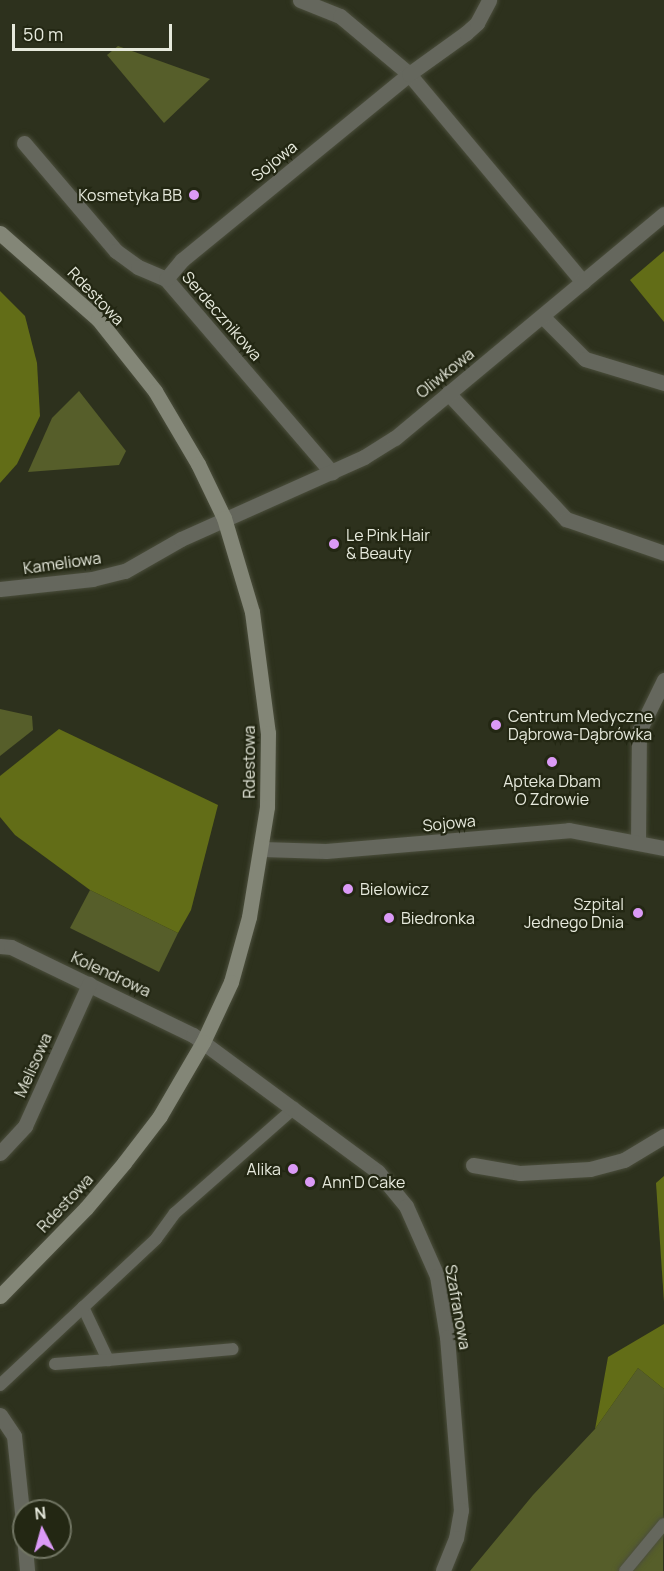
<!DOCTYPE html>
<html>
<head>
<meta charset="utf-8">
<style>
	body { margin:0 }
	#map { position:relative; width:664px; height:1571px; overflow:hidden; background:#2d311d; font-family:Manrope,sans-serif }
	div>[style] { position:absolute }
	.green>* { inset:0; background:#565e2a }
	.forest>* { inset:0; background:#626d17 }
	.roads { filter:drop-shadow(0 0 2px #4b4e3c) drop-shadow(0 0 2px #4b4e3c) }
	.lane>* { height:12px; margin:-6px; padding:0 6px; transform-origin:6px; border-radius:6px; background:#65675d }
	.street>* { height:15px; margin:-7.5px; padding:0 7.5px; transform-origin:7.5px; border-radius:7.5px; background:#65675d }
	.secondary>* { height:15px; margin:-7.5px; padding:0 7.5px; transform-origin:7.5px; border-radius:7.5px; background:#838677 }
	.dots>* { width:16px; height:16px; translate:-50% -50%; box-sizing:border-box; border:3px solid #232713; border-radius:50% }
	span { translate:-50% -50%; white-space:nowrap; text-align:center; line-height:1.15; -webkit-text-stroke:4.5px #232713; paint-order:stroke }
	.street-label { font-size:16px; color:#e6e9dc }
	.poi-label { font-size:16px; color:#e6e9dc }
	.right { translate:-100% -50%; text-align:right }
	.left { translate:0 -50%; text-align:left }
	.north { position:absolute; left:12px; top:1499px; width:60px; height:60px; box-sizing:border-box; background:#232713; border:2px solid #717563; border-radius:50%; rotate:354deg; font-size:16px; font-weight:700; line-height:24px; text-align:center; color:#e6e9dc }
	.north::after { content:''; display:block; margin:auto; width:21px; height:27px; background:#db9af6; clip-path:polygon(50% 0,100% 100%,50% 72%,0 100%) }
	.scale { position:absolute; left:12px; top:24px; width:160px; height:27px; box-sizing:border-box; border:3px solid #e6e9dc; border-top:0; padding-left:8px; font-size:18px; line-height:21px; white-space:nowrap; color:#e6e9dc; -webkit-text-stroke:4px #232713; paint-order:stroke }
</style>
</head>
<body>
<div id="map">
	<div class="green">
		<i style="clip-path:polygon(118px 46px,210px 79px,164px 123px,107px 55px)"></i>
		<i style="clip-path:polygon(79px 391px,126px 451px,119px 465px,28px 472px,52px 418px)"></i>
		<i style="clip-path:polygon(0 709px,32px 716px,33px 730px,0 756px)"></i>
		<i style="clip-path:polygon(90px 890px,178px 933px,159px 972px,70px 928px)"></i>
		<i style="clip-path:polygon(638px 1368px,664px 1389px,663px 1571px,470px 1571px,533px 1495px,595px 1429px)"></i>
	</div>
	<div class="forest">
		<i style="clip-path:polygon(664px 251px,664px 322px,630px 280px)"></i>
		<i style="clip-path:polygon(0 291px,25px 316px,37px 363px,40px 416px,17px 464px,0 483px)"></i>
		<i style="clip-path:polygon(59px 729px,218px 805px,191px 910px,178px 933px,90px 890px,15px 835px,0 817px,0 776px)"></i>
		<i style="clip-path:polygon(664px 1176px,664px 1302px,656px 1183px)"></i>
		<i style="clip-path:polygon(664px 1324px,664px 1389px,638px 1368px,595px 1429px,608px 1357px)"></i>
	</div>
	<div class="roads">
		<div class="lane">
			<i style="left:83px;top:1307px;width:59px;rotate:64.7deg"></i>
			<i style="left:108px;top:1360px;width:125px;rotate:-5deg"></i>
			<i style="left:55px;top:1364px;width:53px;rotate:-4.3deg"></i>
			<i style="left:0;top:1385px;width:214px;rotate:-43.1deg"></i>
			<i style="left:156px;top:1239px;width:32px;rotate:-54deg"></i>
			<i style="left:175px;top:1213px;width:159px;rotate:-41.4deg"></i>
			<i style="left:625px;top:1571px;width:61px;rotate:-50.3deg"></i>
		</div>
		<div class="street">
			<i style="left:300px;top:0;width:43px;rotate:21.8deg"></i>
			<i style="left:340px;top:16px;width:90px;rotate:40deg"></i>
			<i style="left:409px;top:74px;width:271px;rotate:50.1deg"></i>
			<i style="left:24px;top:143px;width:142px;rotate:49.6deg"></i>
			<i style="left:116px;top:251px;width:27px;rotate:36deg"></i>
			<i style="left:138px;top:267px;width:30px;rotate:23deg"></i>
			<i style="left:166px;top:279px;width:255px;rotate:49.4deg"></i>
			<i style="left:166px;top:279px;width:25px;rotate:-50deg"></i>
			<i style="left:182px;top:260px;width:293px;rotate:-39.3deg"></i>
			<i style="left:409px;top:74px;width:70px;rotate:-35.7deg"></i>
			<i style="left:466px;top:33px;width:15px;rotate:-42deg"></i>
			<i style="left:477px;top:23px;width:26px;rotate:-62deg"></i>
			<i style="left:543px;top:317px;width:59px;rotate:45deg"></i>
			<i style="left:585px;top:359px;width:83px;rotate:16.9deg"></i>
			<i style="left:448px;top:393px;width:173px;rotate:46.9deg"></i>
			<i style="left:566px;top:519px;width:104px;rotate:19.1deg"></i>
			<i style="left:0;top:589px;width:93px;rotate:-6.2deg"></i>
			<i style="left:92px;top:579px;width:34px;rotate:-14deg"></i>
			<i style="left:125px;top:571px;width:64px;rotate:-29.7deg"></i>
			<i style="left:181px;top:539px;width:201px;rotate:-24.1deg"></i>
			<i style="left:364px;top:457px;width:36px;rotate:-32deg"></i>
			<i style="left:395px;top:438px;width:350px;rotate:-39.8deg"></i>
			<i style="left:638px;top:842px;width:111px;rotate:-89.5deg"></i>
			<i style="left:639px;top:731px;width:57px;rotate:-63.9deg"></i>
			<i style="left:262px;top:849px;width:64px;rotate:1.8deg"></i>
			<i style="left:326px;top:851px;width:244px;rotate:-4.9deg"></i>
			<i style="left:569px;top:830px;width:97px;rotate:10.7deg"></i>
			<i style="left:0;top:946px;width:11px;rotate:5deg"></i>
			<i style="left:11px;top:947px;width:202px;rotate:25.8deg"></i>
			<i style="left:193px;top:1035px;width:230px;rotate:36.5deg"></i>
			<i style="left:378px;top:1172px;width:44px;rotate:50.5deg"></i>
			<i style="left:406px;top:1206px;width:77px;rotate:66.1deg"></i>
			<i style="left:437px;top:1276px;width:62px;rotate:80.7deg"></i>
			<i style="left:447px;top:1337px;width:174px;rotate:85.4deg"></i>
			<i style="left:461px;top:1510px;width:28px;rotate:100deg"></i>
			<i style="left:456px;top:1538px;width:35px;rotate:112deg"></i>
			<i style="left:0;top:1153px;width:37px;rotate:-47deg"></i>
			<i style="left:25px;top:1126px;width:156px;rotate:-65.7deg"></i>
			<i style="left:473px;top:1165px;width:48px;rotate:9.7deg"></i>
			<i style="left:520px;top:1173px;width:70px;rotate:-3.3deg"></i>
			<i style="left:590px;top:1169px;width:35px;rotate:-15deg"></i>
			<i style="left:624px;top:1160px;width:47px;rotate:-31deg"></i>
			<i style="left:0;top:1415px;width:25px;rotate:56deg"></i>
			<i style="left:14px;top:1436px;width:96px;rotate:84deg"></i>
			<i style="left:25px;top:1547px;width:24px;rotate:85deg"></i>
		</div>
		<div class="secondary">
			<i style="left:0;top:233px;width:130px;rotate:41.3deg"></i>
			<i style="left:98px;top:319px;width:92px;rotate:51.6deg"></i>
			<i style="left:155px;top:391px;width:85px;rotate:59.5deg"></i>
			<i style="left:198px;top:464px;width:60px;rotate:64.3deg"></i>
			<i style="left:224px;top:518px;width:98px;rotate:73.4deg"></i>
			<i style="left:252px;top:612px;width:122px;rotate:82.5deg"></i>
			<i style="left:268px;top:733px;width:74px;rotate:90.8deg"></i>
			<i style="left:267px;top:807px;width:111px;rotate:99.3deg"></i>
			<i style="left:249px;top:917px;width:67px;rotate:105.5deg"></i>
			<i style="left:231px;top:982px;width:66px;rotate:115deg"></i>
			<i style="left:203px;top:1042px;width:86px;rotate:120.2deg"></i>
			<i style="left:160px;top:1116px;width:59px;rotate:127.5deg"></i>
			<i style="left:124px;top:1163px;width:59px;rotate:130.2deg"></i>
			<i style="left:86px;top:1208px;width:123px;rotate:134.3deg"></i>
		</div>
	</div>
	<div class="dots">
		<i style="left:194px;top:195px;background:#db9af6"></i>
		<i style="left:334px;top:544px;background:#db9af6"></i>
		<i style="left:496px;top:725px;background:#db9af6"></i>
		<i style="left:552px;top:762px;background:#db9af6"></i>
		<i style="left:348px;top:889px;background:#db9af6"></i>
		<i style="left:638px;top:913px;background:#db9af6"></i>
		<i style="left:389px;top:918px;background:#db9af6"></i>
		<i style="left:293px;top:1169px;background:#db9af6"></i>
		<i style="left:310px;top:1182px;background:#db9af6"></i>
	</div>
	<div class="street-label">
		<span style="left:274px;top:161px;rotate:-39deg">Sojowa</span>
		<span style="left:96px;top:296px;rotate:46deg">Rdestowa</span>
		<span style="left:222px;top:316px;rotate:49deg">Serdecznikowa</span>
		<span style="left:445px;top:373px;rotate:-39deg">Oliwkowa</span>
		<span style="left:62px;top:563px;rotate:-8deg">Kameliowa</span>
		<span style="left:249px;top:762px;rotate:-90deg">Rdestowa</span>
		<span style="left:449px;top:823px;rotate:-6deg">Sojowa</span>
		<span style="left:111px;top:974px;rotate:25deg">Kolendrowa</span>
		<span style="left:33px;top:1065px;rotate:-66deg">Melisowa</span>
		<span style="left:65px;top:1203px;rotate:-47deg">Rdestowa</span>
		<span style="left:458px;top:1307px;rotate:80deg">Szafranowa</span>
	</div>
	<div class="poi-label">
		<span class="right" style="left:182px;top:195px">Kosmetyka BB</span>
		<span class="left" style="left:346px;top:544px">Le Pink Hair<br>&amp; Beauty</span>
		<span class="left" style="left:508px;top:725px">Centrum Medyczne<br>Dąbrowa-Dąbrówka</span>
		<span style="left:552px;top:790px">Apteka Dbam<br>O Zdrowie</span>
		<span class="left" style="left:360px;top:889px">Bielowicz</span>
		<span class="right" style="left:624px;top:913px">Szpital<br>Jednego Dnia</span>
		<span class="left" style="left:401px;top:918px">Biedronka</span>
		<span class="right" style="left:281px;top:1169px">Alika</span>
		<span class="left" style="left:322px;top:1182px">Ann'D Cake</span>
	</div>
	<div class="north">N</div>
	<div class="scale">50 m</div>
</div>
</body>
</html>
